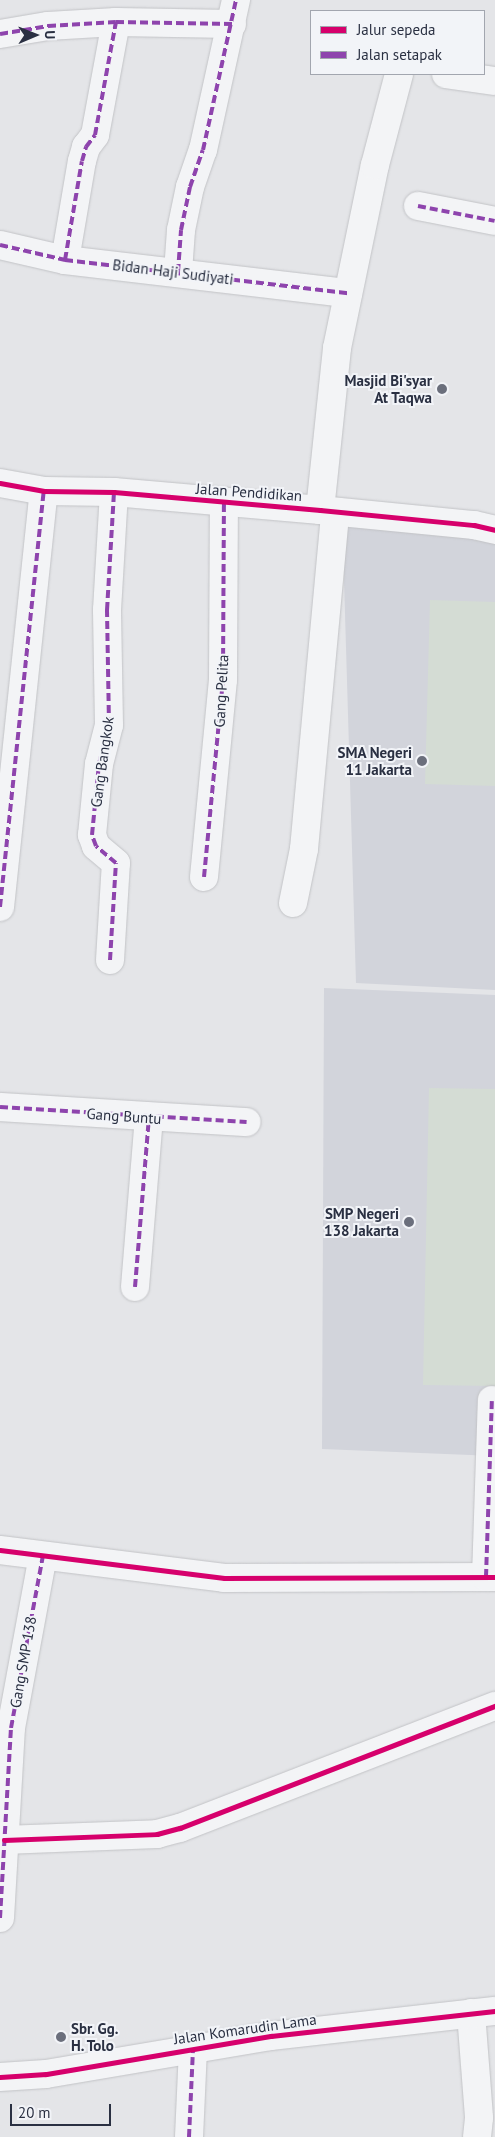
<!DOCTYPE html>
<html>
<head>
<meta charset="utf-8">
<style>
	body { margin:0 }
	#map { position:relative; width:495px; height:2137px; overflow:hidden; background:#e4e5e8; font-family:"PT Sans",sans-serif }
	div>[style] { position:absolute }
	.built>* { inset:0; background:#d2d4db }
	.green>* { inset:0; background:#d4dcd4 }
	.roads { filter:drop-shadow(0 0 1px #c2c3c6) drop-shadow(0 0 1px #c2c3c6) }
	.minor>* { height:28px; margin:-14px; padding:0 14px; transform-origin:14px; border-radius:14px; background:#f3f4f6 }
	.tertiary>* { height:28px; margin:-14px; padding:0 14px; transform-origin:14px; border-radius:14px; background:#f3f4f6 }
	.quiet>* { height:4px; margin-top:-2px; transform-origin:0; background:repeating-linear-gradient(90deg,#8e44ad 0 8px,transparent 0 12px) }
	.cycleway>* { height:5px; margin:-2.5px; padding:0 2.5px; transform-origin:2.5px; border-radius:2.5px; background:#d6006c }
	.dots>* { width:14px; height:14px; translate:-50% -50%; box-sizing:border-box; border:2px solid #f2f4f8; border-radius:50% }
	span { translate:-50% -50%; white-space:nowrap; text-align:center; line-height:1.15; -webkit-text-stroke:4px #f2f4f8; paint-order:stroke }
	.street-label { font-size:15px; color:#2a3042 }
	.poi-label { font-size:15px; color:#2a3042; font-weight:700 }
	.right { translate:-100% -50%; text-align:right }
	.left { translate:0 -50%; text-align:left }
	.legend { position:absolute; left:310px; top:10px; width:175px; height:65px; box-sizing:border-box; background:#f2f4f8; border:1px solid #a2a6af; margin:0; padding:6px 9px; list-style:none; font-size:15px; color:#2a3042 }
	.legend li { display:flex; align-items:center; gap:10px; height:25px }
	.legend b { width:25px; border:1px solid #a2a6af }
	.north { position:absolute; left:10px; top:10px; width:50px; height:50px; -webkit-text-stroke:4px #f2f4f8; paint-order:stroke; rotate:89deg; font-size:14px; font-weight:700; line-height:20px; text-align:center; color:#2a3042 }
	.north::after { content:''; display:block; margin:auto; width:18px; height:22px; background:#2a3042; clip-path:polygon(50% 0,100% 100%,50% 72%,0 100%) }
	.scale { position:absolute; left:10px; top:2104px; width:101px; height:22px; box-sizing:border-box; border:2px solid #2a3042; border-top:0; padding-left:6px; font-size:15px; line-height:18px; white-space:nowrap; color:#2a3042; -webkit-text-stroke:4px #f2f4f8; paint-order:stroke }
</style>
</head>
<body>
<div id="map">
	<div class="built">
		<i style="clip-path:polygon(342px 513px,495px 539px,495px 990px,356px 983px)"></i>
		<i style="clip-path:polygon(324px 988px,495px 995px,495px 1456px,322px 1449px)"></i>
	</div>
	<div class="green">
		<i style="clip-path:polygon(430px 600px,495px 602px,495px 786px,425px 784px)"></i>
		<i style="clip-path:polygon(429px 1088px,495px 1089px,495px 1386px,423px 1385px)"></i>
	</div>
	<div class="roads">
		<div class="minor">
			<i style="left:0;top:34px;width:49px;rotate:-9.5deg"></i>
			<i style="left:48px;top:26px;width:68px;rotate:-3.4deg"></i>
			<i style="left:116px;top:22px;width:116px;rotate:1deg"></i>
			<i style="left:446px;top:74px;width:49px;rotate:8.1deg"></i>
			<i style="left:418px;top:206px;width:78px;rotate:11deg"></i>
			<i style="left:0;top:245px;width:67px;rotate:13deg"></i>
			<i style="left:65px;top:260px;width:285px;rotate:6.7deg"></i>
			<i style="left:65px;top:260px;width:100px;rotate:-80.3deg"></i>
			<i style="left:82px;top:161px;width:15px;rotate:-74deg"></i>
			<i style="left:86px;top:147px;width:15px;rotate:-53deg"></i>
			<i style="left:95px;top:135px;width:115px;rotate:-79.5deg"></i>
			<i style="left:178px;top:272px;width:42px;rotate:-85.9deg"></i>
			<i style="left:181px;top:230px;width:44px;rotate:-78.2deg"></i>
			<i style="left:190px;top:187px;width:39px;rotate:-71deg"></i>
			<i style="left:203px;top:150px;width:154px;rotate:-77.6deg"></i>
			<i style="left:0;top:483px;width:45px;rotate:10.3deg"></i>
			<i style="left:44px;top:491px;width:70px;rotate:0.8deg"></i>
			<i style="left:114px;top:492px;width:207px;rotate:5deg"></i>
			<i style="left:320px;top:510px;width:155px;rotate:5.6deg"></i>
			<i style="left:474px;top:525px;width:22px;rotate:13deg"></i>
			<i style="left:320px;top:510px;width:163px;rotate:-84deg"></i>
			<i style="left:337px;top:348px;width:187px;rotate:-78.3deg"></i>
			<i style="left:375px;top:165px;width:94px;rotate:-75.2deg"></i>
			<i style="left:204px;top:877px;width:198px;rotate:-84.5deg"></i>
			<i style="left:223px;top:680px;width:177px;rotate:-89.7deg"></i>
			<i style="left:293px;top:903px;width:55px;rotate:-78.5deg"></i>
			<i style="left:304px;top:849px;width:338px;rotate:-84.7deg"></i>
			<i style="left:0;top:907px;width:418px;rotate:-84deg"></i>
			<i style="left:110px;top:960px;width:97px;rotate:-86.5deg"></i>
			<i style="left:116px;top:863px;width:26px;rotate:-140deg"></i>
			<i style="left:96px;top:846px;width:12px;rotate:-110deg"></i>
			<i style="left:92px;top:835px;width:71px;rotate:-84.4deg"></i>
			<i style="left:99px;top:764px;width:40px;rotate:-75.6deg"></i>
			<i style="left:109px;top:725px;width:115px;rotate:-91deg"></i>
			<i style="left:107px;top:610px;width:118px;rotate:-86.6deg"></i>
			<i style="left:0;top:1107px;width:247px;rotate:3.5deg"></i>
			<i style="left:135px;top:1287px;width:170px;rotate:-85.3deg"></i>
			<i style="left:0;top:1550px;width:226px;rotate:7.1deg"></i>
			<i style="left:224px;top:1578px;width:271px;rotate:-0.2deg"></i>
			<i style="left:486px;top:1577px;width:177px;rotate:-88.1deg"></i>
			<i style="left:4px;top:1840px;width:153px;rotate:-2.2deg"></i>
			<i style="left:157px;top:1834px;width:24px;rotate:-15deg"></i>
			<i style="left:180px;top:1828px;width:338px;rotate:-21.2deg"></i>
			<i style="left:0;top:1918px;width:190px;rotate:-86.7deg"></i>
			<i style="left:11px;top:1728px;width:175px;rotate:-79.5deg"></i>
			<i style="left:471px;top:2013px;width:105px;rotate:85.6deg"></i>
			<i style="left:479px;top:2118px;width:19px;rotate:96deg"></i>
			<i style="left:189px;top:2137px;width:89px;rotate:-87.4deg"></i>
		</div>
		<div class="tertiary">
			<i style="left:0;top:2077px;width:46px;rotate:-3.7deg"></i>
			<i style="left:46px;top:2074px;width:228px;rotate:-9.6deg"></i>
			<i style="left:271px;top:2036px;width:225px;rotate:-6.4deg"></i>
		</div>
	</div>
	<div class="quiet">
		<i style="left:0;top:34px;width:49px;rotate:-9.5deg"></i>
		<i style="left:48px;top:26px;width:68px;rotate:-3.4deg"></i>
		<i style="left:116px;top:22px;width:116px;rotate:1deg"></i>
		<i style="left:418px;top:206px;width:78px;rotate:11deg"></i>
		<i style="left:0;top:245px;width:67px;rotate:13deg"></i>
		<i style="left:65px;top:260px;width:285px;rotate:6.7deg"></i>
		<i style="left:65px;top:260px;width:100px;rotate:-80.3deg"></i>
		<i style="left:82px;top:161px;width:15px;rotate:-74deg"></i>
		<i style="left:86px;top:147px;width:15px;rotate:-53deg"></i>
		<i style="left:95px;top:135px;width:115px;rotate:-79.5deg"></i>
		<i style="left:178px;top:272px;width:42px;rotate:-85.9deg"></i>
		<i style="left:181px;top:230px;width:44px;rotate:-78.2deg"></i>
		<i style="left:190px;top:187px;width:39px;rotate:-71deg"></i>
		<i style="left:203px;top:150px;width:154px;rotate:-77.6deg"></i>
		<i style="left:204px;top:877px;width:198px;rotate:-84.5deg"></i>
		<i style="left:223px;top:680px;width:177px;rotate:-89.7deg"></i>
		<i style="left:0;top:907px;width:418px;rotate:-84deg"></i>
		<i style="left:110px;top:960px;width:97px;rotate:-86.5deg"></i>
		<i style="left:116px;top:863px;width:26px;rotate:-140deg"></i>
		<i style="left:96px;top:846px;width:12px;rotate:-110deg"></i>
		<i style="left:92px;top:835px;width:71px;rotate:-84.4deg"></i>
		<i style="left:99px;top:764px;width:40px;rotate:-75.6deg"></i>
		<i style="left:109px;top:725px;width:115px;rotate:-91deg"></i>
		<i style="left:107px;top:610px;width:118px;rotate:-86.6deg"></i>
		<i style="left:0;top:1107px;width:247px;rotate:3.5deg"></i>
		<i style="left:135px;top:1287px;width:170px;rotate:-85.3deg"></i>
		<i style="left:486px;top:1577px;width:177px;rotate:-88.1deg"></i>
		<i style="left:0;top:1918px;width:190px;rotate:-86.7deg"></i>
		<i style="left:11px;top:1728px;width:175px;rotate:-79.5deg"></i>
		<i style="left:189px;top:2137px;width:89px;rotate:-87.4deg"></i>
	</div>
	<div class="cycleway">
		<i style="left:0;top:483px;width:45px;rotate:10.3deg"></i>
		<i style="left:44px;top:491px;width:70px;rotate:0.8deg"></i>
		<i style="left:114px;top:492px;width:207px;rotate:5deg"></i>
		<i style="left:320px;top:510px;width:155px;rotate:5.6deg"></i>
		<i style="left:474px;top:525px;width:22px;rotate:13deg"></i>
		<i style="left:0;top:1550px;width:226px;rotate:7.1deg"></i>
		<i style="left:224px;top:1578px;width:271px;rotate:-0.2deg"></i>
		<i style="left:4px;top:1840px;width:153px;rotate:-2.2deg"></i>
		<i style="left:157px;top:1834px;width:24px;rotate:-15deg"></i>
		<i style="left:180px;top:1828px;width:338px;rotate:-21.2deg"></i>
		<i style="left:0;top:2077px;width:46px;rotate:-3.7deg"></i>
		<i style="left:46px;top:2074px;width:228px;rotate:-9.6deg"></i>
		<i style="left:271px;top:2036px;width:225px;rotate:-6.4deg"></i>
	</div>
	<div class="dots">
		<i style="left:442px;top:389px;background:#6b6f7c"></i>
		<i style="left:422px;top:761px;background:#6b6f7c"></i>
		<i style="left:409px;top:1222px;background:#6b6f7c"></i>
		<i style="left:61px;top:2037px;background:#6b6f7c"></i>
	</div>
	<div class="street-label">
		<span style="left:173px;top:272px;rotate:7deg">Bidan Haji Sudiyati</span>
		<span style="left:249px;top:492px;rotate:4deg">Jalan Pendidikan</span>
		<span style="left:221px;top:691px;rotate:-87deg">Gang Pelita</span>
		<span style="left:102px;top:762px;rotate:-82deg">Gang Bangkok</span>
		<span style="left:124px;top:1116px;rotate:4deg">Gang Buntu</span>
		<span style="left:23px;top:1662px;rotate:-80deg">Gang SMP 138</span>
		<span style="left:245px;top:2029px;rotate:-8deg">Jalan Komarudin Lama</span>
	</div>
	<div class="poi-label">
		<span class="right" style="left:432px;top:389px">Masjid Bi'syar<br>At Taqwa</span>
		<span class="right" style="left:412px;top:761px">SMA Negeri<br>11 Jakarta</span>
		<span class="right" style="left:399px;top:1222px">SMP Negeri<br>138 Jakarta</span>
		<span class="left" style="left:71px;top:2037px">Sbr. Gg.<br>H. Tolo</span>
	</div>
	<ul class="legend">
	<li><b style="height:6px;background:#d6006c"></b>Jalur sepeda</li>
	<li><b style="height:6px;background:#8e44ad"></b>Jalan setapak</li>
	</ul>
	<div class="north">U</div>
	<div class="scale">20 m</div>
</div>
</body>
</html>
